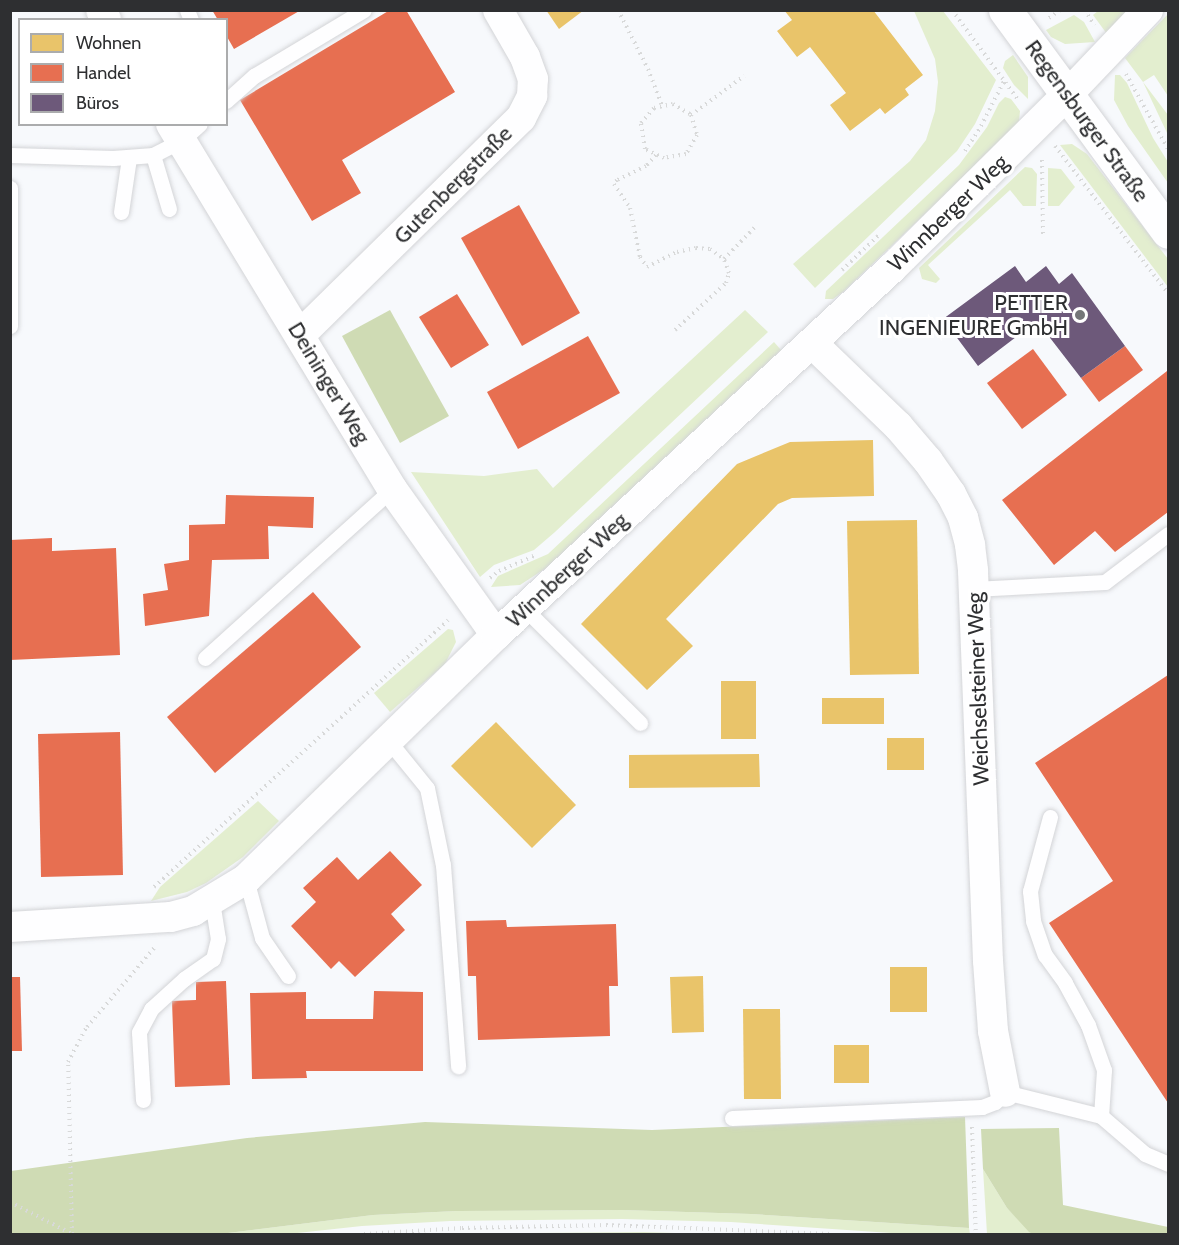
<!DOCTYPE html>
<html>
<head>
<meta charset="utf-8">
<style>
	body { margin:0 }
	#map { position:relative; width:1179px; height:1245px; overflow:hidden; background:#f7f9fc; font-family:Cabin,sans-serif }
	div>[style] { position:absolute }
	.green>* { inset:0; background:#e3eecf }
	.forest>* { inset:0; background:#cfdbb4 }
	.homes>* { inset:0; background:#e9c46a }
	.shops>* { inset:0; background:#e76f51 }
	.offices>* { inset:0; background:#6d597a }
	.path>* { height:4px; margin-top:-2px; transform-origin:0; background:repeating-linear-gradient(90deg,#d8d9d9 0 1.5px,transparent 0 6px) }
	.roads { filter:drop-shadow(0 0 2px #d3d4d7) drop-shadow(0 0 2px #d3d4d7) }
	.lane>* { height:15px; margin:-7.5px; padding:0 7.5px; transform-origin:7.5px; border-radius:7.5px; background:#fefeff }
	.street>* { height:30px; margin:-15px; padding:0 15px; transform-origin:15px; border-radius:15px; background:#fefeff }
	.secondary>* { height:33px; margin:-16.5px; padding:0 16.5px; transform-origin:16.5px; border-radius:16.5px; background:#fefeff }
	.dots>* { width:16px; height:16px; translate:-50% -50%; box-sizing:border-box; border:3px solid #fff; border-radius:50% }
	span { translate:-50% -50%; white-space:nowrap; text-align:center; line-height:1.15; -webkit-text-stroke:6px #fff; paint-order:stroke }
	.street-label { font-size:22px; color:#2e2f31 }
	.poi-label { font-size:22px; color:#2e2f31 }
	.right { translate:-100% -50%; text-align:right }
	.frame { position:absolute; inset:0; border:12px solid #2e2f31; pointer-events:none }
	.legend { position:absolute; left:18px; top:18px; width:210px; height:108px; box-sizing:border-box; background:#fff; border:2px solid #abacad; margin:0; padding:8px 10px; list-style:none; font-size:18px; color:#2e2f31 }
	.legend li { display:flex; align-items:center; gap:12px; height:30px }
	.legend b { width:30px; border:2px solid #abacad }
</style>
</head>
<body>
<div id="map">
	<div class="green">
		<i style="clip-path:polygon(914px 11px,943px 11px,996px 80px,975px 124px,957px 151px,815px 288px,793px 264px,910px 161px,926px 140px,935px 111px,938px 82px,935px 59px)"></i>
		<i style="clip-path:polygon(1098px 11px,1130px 11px,1107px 34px,1093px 15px)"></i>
		<i style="clip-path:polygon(1168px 14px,1168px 96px,1154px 75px,1143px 82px,1168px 115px,1168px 135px,1143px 82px,1125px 58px)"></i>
		<i style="clip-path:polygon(1074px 15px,1084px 22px,1095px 42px,1065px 44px,1051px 37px,1046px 30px)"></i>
		<i style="clip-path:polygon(1013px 55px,1028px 77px,1028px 99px,1014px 85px,1003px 68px,1005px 61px)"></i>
		<i style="clip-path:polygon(1115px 75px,1120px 75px,1127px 83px,1153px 138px,1168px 162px,1168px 183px,1128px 126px,1114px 100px)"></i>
		<i style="clip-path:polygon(1005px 97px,1011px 99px,1020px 111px,1019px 121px,1012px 131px,843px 292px,833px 299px,825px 299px,826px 291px,959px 165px,987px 127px,999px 103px)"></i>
		<i style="clip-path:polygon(1072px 144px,1087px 154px,1168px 259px,1168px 287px,1060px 145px)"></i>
		<i style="clip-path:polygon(1025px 167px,1032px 168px,1037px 174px,1036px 206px,1023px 206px,1010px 190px,928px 265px,940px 279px,936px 283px,922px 279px,919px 268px)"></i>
		<i style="clip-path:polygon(1048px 168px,1061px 169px,1075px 187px,1059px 206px,1048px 206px)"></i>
		<i style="clip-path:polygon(745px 310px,768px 332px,555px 532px,534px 550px,494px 565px,480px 577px,411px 472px,484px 476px,537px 469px,553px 488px)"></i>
		<i style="clip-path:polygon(774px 342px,781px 350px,546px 568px,520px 585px,491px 587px,498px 576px,548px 554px)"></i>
		<i style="clip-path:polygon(448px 629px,453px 630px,456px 642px,445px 664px,390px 712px,374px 693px)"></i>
		<i style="clip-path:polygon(258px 801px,279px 821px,243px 857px,206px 883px,187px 892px,151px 901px,160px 887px)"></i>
		<i style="clip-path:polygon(983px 1169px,1007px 1208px,1033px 1234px,987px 1234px)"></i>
		<i style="clip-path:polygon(622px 1210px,751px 1214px,969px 1228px,970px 1234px,906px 1234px,731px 1222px,622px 1219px,450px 1221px,362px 1226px,288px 1234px,220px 1234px,373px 1215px,457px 1211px)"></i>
		<i style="clip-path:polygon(644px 1232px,708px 1234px,473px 1234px,528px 1233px)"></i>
	</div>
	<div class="forest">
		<i style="clip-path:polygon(390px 310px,449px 416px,400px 443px,342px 336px)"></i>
		<i style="clip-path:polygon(965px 1117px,969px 1228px,751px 1214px,622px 1210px,457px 1211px,373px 1215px,220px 1234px,11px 1234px,11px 1171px,247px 1138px,425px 1122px,652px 1130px)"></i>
		<i style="clip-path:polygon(1059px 1128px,1063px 1205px,1168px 1227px,1168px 1234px,1033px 1234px,1029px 1232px,1007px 1208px,983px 1169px,981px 1129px)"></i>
	</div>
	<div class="homes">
		<i style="clip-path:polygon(546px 10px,584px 10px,559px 29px)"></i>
		<i style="clip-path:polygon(784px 10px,873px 10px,923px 75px,905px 89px,909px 95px,885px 114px,880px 108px,850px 131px,830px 105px,846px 93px,810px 47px,797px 57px,777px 31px,792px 20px)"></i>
		<i style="clip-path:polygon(873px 440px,874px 496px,792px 498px,778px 504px,666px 619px,693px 646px,647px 690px,581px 624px,737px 464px,790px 442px)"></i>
		<i style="clip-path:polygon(917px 520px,919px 674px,850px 675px,847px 521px)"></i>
		<i style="clip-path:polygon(721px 681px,756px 681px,756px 739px,721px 739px)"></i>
		<i style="clip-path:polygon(822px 698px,884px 698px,884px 724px,822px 724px)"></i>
		<i style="clip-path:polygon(496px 722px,576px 805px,532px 848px,451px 766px)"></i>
		<i style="clip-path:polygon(887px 738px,924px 738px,924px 770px,887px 770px)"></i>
		<i style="clip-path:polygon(759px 754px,760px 787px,629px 788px,629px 755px)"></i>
		<i style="clip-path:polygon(890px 967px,927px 967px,927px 1012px,890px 1012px)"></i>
		<i style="clip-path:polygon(703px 976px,704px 1032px,672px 1033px,670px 977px)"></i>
		<i style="clip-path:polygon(743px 1009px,780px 1009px,781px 1099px,744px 1099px)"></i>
		<i style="clip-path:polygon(834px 1045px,869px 1045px,869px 1083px,834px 1083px)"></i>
	</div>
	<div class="shops">
		<i style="clip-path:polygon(212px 10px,301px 10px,234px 49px,226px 35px,226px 20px,218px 20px)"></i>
		<i style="clip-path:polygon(390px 10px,406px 10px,455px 92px,342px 160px,361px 193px,312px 221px,240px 100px)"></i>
		<i style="clip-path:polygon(519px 205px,580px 313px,522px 346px,461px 238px)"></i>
		<i style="clip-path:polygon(457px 294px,489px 345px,451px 368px,419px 317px)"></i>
		<i style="clip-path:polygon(588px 336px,620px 393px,518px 449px,487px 392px)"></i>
		<i style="clip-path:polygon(1125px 346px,1143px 370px,1099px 402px,1081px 378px)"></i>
		<i style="clip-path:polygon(1033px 349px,1067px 395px,1022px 429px,987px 383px)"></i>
		<i style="clip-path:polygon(1167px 371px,1168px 512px,1115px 552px,1095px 531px,1054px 565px,1002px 500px)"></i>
		<i style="clip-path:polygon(226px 495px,314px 497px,313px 528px,268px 526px,269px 559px,212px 560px,209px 616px,145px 626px,143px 594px,168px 590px,164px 564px,189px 560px,189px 525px,225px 524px)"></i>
		<i style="clip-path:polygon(52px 538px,52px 551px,116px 548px,120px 655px,10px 660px,10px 540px)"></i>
		<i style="clip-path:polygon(313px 592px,361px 647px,215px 773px,167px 717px)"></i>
		<i style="clip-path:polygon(1168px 675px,1168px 1103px,1049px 923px,1113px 881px,1035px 763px)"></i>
		<i style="clip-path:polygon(120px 732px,123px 875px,41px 877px,38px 734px)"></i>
		<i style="clip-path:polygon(390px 851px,422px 885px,391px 914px,405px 930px,355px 977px,339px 961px,331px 969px,291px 926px,316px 902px,303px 888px,337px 857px,358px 880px)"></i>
		<i style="clip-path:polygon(506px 920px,507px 927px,616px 924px,618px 986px,609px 986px,610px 1036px,478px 1040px,476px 976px,468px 976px,466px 921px)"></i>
		<i style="clip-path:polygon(10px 977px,20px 977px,22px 1051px,10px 1051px)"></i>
		<i style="clip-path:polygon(226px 981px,230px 1085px,175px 1087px,172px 1001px,196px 1000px,196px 982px)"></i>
		<i style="clip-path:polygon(374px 991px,423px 992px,423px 1071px,306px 1071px,307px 1078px,252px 1079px,250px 993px,306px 992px,306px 1019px,373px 1019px)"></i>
	</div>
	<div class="offices">
		<i style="clip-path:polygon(1015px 266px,1026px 282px,1046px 266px,1059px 284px,1072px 273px,1125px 346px,1081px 378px,1037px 321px,978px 366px,943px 319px)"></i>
	</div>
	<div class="path">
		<i style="left:618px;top:10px;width:66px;rotate:63deg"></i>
		<i style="left:648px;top:69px;width:40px;rotate:69deg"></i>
		<i style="left:952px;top:10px;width:113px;rotate:53.6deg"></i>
		<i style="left:1092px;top:10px;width:6px;rotate:129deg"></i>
		<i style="left:1088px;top:15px;width:12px;rotate:59deg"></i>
		<i style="left:1049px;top:18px;width:14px;rotate:-36deg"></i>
		<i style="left:1126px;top:74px;width:86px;rotate:60.8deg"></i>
		<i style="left:673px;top:104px;width:21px;rotate:31deg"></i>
		<i style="left:691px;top:115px;width:21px;rotate:73deg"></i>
		<i style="left:697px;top:135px;width:22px;rotate:120deg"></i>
		<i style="left:686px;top:154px;width:22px;rotate:170deg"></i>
		<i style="left:664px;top:158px;width:21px;rotate:-155deg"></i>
		<i style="left:645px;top:149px;width:26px;rotate:-99deg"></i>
		<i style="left:641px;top:123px;width:20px;rotate:-49deg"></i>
		<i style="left:654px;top:108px;width:19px;rotate:-12deg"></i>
		<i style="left:691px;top:115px;width:66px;rotate:-36.3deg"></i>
		<i style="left:1055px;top:146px;width:185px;rotate:52.5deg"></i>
		<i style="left:965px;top:151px;width:30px;rotate:-57deg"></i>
		<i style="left:981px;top:126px;width:51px;rotate:-62.9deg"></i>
		<i style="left:656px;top:155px;width:15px;rotate:132deg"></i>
		<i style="left:646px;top:166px;width:32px;rotate:154deg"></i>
		<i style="left:617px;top:180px;width:5px;rotate:127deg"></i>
		<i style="left:614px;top:184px;width:29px;rotate:56deg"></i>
		<i style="left:630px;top:208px;width:50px;rotate:78.5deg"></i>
		<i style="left:640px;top:257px;width:12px;rotate:55deg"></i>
		<i style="left:647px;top:267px;width:34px;rotate:-27deg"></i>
		<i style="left:677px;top:252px;width:19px;rotate:-12deg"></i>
		<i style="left:696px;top:248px;width:14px;rotate:4deg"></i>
		<i style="left:710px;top:249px;width:17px;rotate:36deg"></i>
		<i style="left:1042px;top:160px;width:75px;rotate:89.2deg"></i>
		<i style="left:842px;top:270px;width:50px;rotate:-43.4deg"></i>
		<i style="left:675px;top:330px;width:69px;rotate:-42.7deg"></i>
		<i style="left:726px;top:283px;width:10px;rotate:-73deg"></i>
		<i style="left:729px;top:273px;width:15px;rotate:-110deg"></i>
		<i style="left:724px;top:259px;width:45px;rotate:-45.9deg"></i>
		<i style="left:490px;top:578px;width:11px;rotate:-38deg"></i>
		<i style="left:499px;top:571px;width:40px;rotate:-23.4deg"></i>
		<i style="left:154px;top:887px;width:397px;rotate:-42.2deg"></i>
		<i style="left:972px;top:1127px;width:107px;rotate:87.9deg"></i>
		<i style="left:10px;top:1202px;width:70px;rotate:27.3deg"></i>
		<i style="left:72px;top:1234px;width:172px;rotate:-91.3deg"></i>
		<i style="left:68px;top:1062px;width:40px;rotate:-62deg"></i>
		<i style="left:87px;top:1027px;width:104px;rotate:-49.7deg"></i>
		<i style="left:364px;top:1234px;width:98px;rotate:-3.5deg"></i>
		<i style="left:462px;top:1228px;width:144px;rotate:-1.2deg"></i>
		<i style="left:606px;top:1225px;width:227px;rotate:2.3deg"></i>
	</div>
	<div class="roads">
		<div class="lane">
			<i style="left:187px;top:10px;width:11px;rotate:68deg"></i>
			<i style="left:226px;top:101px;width:38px;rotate:-42deg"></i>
			<i style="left:254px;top:76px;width:128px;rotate:-31deg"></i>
			<i style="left:10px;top:155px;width:103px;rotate:1.7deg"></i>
			<i style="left:113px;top:158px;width:40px;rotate:-4.3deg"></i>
			<i style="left:10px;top:188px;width:138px;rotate:90deg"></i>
			<i style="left:169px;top:209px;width:56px;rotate:-106.5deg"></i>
			<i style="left:153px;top:155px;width:31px;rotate:-27deg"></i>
			<i style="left:181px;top:141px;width:25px;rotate:-42deg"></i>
			<i style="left:121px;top:212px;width:55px;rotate:-81.6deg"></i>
			<i style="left:974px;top:589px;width:131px;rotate:-3.1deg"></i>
			<i style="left:1105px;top:582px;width:79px;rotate:-37.3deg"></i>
			<i style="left:525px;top:609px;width:162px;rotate:44.7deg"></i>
			<i style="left:205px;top:658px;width:252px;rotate:-42.1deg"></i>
			<i style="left:388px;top:740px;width:62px;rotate:50.9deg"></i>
			<i style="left:427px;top:788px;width:79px;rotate:78.3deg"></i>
			<i style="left:443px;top:865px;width:202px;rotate:85.7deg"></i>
			<i style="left:1050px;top:817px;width:77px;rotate:105.1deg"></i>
			<i style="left:1030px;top:891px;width:30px;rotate:84deg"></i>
			<i style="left:1033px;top:921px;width:36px;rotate:71deg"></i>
			<i style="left:1045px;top:955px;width:34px;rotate:54deg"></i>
			<i style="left:1065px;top:983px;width:48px;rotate:61.3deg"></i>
			<i style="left:1088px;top:1025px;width:48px;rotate:70.4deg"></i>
			<i style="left:1104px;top:1070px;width:46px;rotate:93.7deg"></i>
			<i style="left:246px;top:879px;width:61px;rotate:74.8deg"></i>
			<i style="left:262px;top:938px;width:46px;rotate:55.6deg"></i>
			<i style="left:143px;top:1100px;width:68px;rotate:-93.4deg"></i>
			<i style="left:139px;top:1032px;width:26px;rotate:-62deg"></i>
			<i style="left:151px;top:1009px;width:45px;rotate:-42.3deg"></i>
			<i style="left:184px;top:979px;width:35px;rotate:-35deg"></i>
			<i style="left:213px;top:959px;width:21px;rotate:-76deg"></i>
			<i style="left:218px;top:939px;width:39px;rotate:-99deg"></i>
			<i style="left:732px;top:1118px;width:250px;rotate:-2.5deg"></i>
			<i style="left:982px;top:1107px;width:14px;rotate:-21deg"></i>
			<i style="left:995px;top:1102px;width:14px;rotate:-45deg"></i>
			<i style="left:1005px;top:1092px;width:99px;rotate:14deg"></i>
			<i style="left:1101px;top:1116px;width:58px;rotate:40.8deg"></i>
			<i style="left:1145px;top:1154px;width:25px;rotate:23deg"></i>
		</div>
		<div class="street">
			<i style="left:101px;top:10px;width:11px;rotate:63deg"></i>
			<i style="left:171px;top:124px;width:427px;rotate:58.8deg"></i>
			<i style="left:392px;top:489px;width:179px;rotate:54.5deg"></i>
			<i style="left:300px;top:335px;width:310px;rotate:-44.5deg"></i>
			<i style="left:521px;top:118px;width:25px;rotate:-63deg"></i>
			<i style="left:532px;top:96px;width:17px;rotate:-87deg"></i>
			<i style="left:533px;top:79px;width:23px;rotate:-110deg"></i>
			<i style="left:525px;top:57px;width:54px;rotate:-119.9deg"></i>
			<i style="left:812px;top:343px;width:120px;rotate:44deg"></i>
			<i style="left:898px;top:426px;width:46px;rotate:49.4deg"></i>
			<i style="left:928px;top:461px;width:40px;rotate:55.1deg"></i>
			<i style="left:951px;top:494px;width:27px;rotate:63deg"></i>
			<i style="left:963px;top:518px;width:28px;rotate:75deg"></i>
			<i style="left:970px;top:545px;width:26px;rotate:83deg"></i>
			<i style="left:973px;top:571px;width:390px;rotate:87.8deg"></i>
			<i style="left:988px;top:961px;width:70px;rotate:85.9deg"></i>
			<i style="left:993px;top:1031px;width:62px;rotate:78.9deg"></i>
			<i style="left:10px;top:927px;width:161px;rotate:-3.6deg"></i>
			<i style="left:171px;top:917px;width:23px;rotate:-15deg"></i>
			<i style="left:193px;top:911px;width:62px;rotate:-31.1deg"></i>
			<i style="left:246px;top:879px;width:349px;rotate:-44.3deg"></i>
			<i style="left:496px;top:635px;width:540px;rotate:-42.82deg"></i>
			<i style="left:892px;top:268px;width:247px;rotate:-44.7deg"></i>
			<i style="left:1068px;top:94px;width:116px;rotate:-46.4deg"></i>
		</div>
		<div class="secondary">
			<i style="left:1005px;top:10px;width:275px;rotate:53.7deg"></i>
		</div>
	</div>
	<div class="dots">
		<i style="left:1080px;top:315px;background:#747678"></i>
	</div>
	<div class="street-label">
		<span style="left:1087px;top:121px;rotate:54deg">Regensburger Straße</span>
		<span style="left:453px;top:185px;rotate:-45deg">Gutenbergstraße</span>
		<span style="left:948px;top:213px;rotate:-44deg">Winnberger Weg</span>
		<span style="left:329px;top:383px;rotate:59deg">Deininger Weg</span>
		<span style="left:567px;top:570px;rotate:-43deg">Winnberger Weg</span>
		<span style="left:978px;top:689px;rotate:-92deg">Weichselsteiner Weg</span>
	</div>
	<div class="poi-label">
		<span class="right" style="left:1068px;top:315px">PETTER<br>INGENIEURE GmbH</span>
	</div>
	<div class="frame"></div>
	<ul class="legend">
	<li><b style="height:16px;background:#e9c46a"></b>Wohnen</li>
	<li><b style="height:16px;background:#e76f51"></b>Handel</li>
	<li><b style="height:16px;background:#6d597a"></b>Büros</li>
	</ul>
</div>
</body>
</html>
